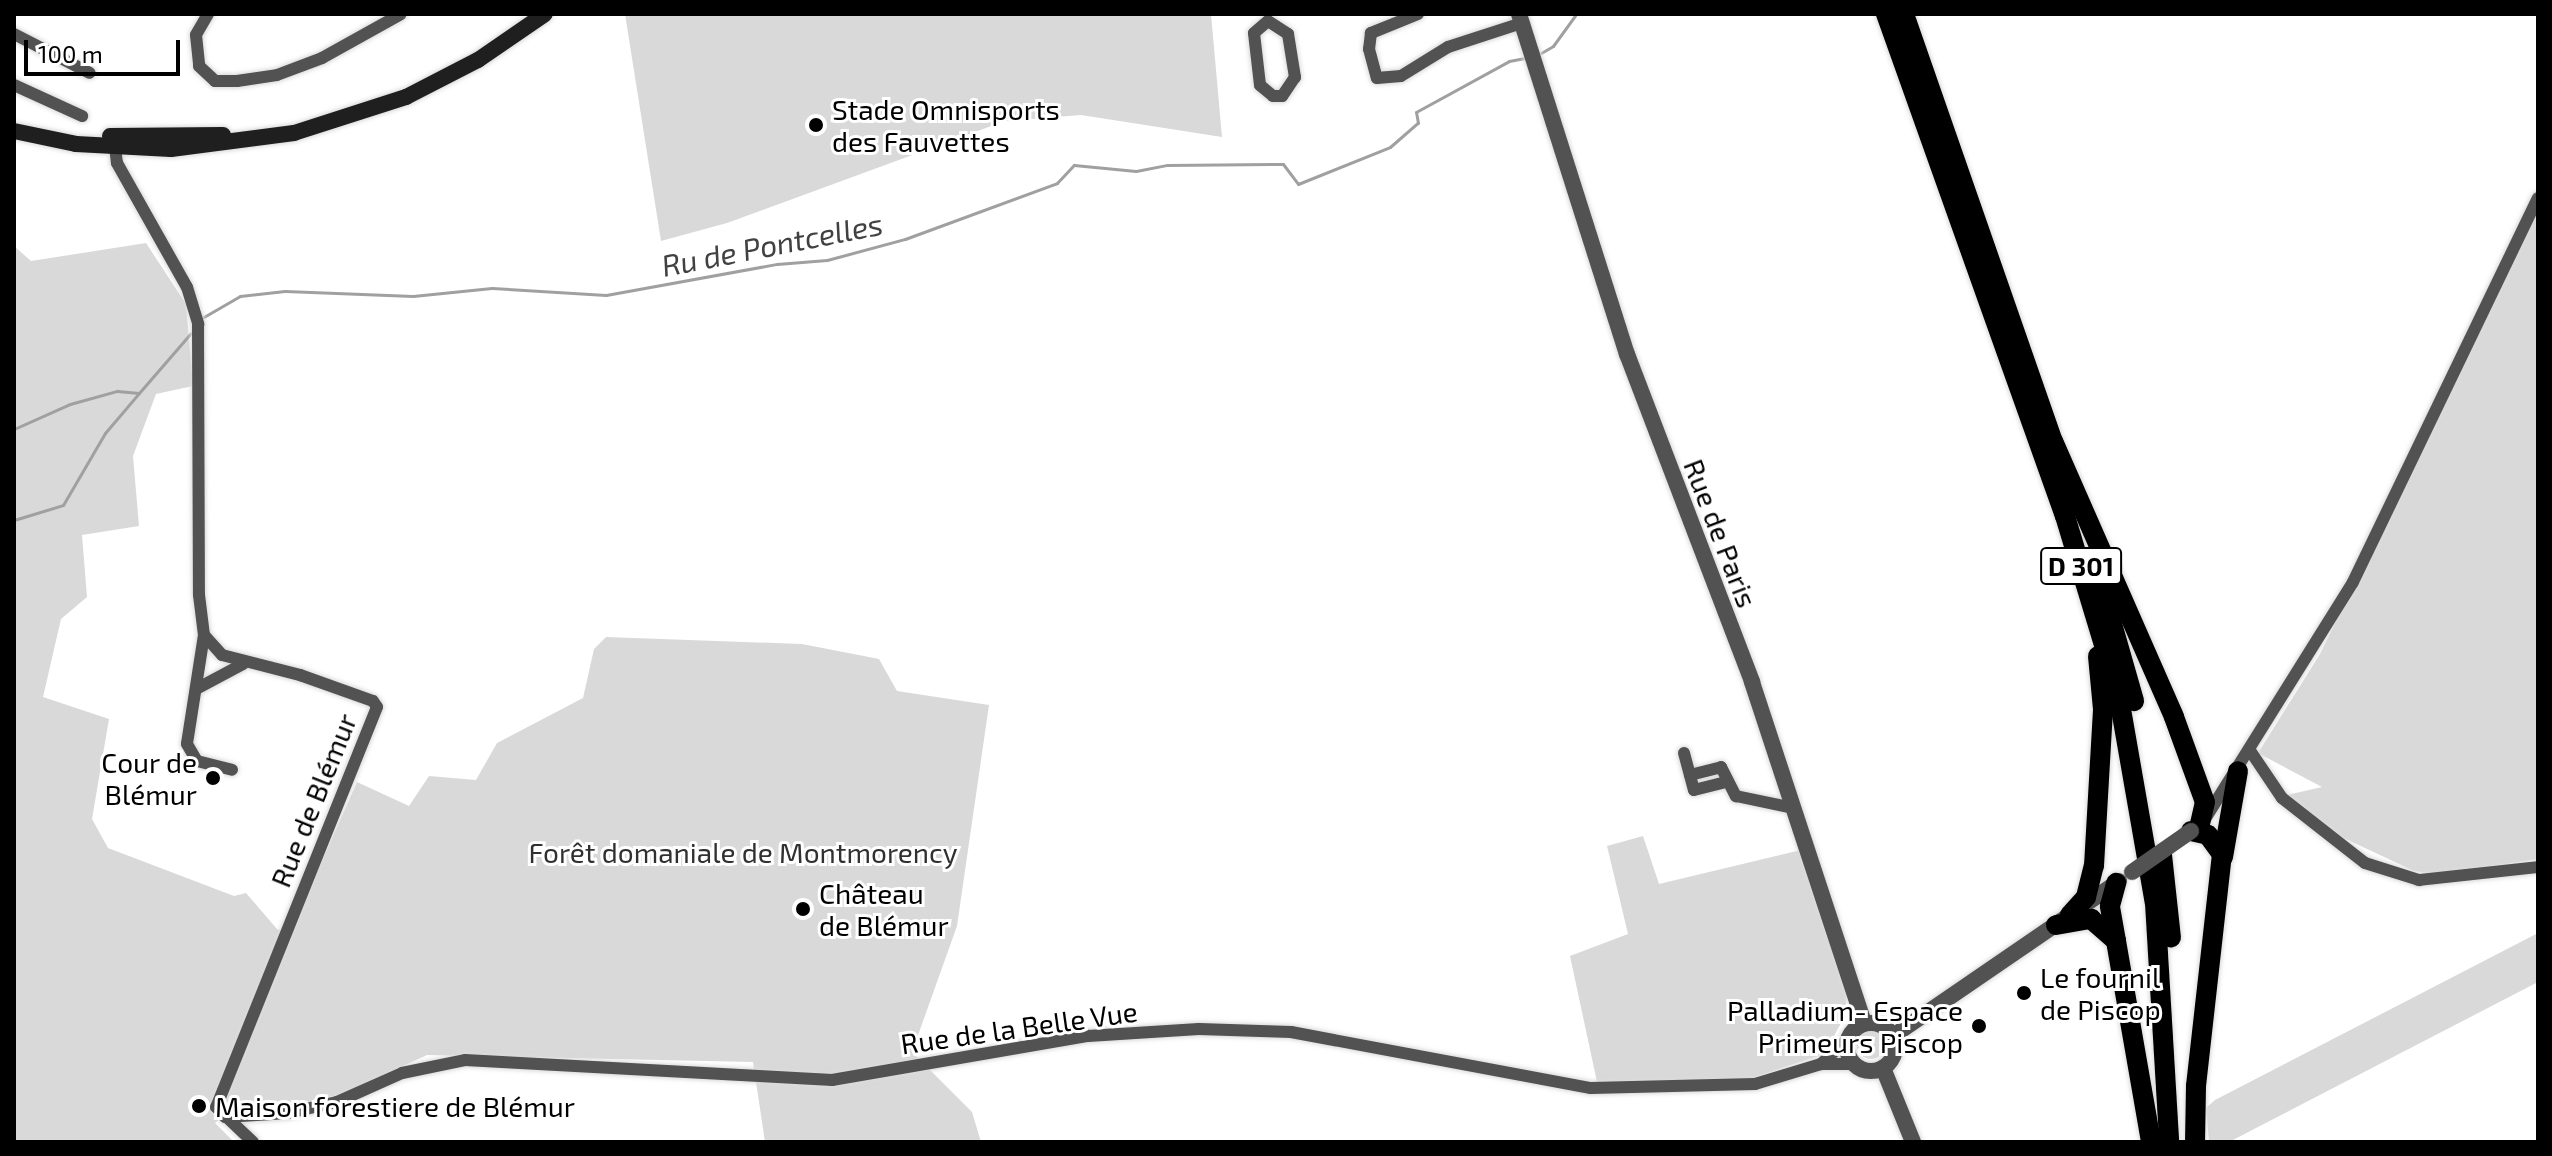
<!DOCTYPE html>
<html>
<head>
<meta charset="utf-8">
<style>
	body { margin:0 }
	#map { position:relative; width:2552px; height:1156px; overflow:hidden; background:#fff; font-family:"Exo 2",sans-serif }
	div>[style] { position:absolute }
	.green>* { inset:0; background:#d9d9d9 }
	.round { border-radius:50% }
	.stream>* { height:3px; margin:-1.5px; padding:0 1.5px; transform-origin:1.5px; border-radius:1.5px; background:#a0a0a0 }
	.roads { filter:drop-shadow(0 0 2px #dbdbdb) drop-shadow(0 0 2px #dbdbdb) }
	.minor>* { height:12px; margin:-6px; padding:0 6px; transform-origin:6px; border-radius:6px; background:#525252 }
	.tertiary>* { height:16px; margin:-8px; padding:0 8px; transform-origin:8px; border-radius:8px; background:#525252 }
	.tertiary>.ring { margin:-8px; padding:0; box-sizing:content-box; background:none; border:16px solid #525252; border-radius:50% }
	.secondary>* { height:16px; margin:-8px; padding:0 8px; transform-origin:8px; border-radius:8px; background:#1f1f1f }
	.trunk>* { height:20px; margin:-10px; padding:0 10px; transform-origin:10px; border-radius:10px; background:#000 }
	.tertiary-bridge>* { height:16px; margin:-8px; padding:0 8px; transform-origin:8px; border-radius:8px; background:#525252 }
	.dots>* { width:22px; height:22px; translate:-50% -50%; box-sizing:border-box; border:4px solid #fff; border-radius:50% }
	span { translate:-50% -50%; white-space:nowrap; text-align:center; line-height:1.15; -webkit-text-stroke:6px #fff; paint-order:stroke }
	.shield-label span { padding:2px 6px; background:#fff; border:2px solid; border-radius:6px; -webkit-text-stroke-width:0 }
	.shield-label { font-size:26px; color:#000; font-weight:700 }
	.poi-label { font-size:28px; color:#000 }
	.left { translate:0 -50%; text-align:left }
	.right { translate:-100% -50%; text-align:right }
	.street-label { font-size:28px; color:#000 }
	.park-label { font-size:28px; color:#303030 }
	.water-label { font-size:30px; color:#414141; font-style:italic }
	.frame { position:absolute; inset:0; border:16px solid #000; pointer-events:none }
	.scale { position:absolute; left:24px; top:40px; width:156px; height:36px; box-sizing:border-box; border:4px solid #000; border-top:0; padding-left:10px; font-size:24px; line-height:28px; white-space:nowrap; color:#000; -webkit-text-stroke:6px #fff; paint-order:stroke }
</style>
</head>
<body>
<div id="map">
	<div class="green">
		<i style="clip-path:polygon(625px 14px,1211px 14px,1222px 137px,1081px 115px,1005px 121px,727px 223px,661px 241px)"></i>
		<i style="clip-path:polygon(2538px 210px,2538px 859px,2436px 874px,2414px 871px,2331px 832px,2287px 795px,2322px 787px,2258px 753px,2320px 654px)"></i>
		<i style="clip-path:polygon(146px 243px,186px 304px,193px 386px,156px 394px,133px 456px,139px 526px,82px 535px,87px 597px,61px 619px,43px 697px,109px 719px,92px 819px,108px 848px,234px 896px,246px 893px,277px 929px,289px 935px,357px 782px,409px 806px,429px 776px,476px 780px,497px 743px,583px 698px,594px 649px,606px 637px,802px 644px,879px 659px,897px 691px,989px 705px,957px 926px,912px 1052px,972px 1112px,981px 1142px,765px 1142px,753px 1062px,427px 1055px,342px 1094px,289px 1107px,229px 1111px,215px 1123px,234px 1142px,14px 1142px,14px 246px,31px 261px)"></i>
		<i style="clip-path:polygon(1643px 836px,1659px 884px,1801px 850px,1846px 989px,1846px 1014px,1824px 1054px,1749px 1079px,1597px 1082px,1570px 956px,1628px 934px,1607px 846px)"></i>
		<i style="clip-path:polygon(2538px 933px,2538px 982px,2229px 1142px,2209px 1142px,2206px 1108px,2215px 1100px)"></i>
		<i class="round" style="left:1857px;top:1031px;width:28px;height:28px"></i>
	</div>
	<div class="stream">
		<i style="left:1541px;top:53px;width:14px;rotate:-30deg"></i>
		<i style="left:1553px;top:46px;width:39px;rotate:-54deg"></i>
		<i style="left:202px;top:318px;width:44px;rotate:-30.1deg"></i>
		<i style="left:240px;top:296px;width:45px;rotate:-6.3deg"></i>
		<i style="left:285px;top:291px;width:128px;rotate:2.2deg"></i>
		<i style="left:413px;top:296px;width:79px;rotate:-5.8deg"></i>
		<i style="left:492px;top:288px;width:114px;rotate:3.5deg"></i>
		<i style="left:606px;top:295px;width:174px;rotate:-10.3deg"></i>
		<i style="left:777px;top:264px;width:50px;rotate:-4.6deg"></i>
		<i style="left:827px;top:260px;width:81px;rotate:-15.1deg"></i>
		<i style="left:905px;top:239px;width:162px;rotate:-20.2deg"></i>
		<i style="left:1057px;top:183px;width:25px;rotate:-47deg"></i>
		<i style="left:1074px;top:165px;width:62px;rotate:5.5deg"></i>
		<i style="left:1136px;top:171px;width:32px;rotate:-11deg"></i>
		<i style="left:1167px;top:165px;width:116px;rotate:-0.5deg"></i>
		<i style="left:1283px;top:164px;width:25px;rotate:53deg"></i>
		<i style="left:1298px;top:184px;width:99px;rotate:-21.9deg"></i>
		<i style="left:1390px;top:147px;width:37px;rotate:-41deg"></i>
		<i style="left:1418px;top:123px;width:11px;rotate:-100deg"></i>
		<i style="left:1416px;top:112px;width:106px;rotate:-28.7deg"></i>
		<i style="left:1509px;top:61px;width:16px;rotate:-11deg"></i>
		<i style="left:14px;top:429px;width:61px;rotate:-24.1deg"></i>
		<i style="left:70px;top:404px;width:49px;rotate:-15.5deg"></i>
		<i style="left:117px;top:391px;width:22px;rotate:5deg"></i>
		<i style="left:139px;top:393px;width:79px;rotate:-49.1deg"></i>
		<i style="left:14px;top:520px;width:51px;rotate:-17deg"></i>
		<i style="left:63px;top:505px;width:83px;rotate:-59.7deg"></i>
		<i style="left:105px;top:433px;width:52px;rotate:-49.6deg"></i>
	</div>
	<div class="roads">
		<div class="minor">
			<i style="left:208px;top:14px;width:24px;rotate:120deg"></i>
			<i style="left:196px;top:35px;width:31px;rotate:84deg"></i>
			<i style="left:199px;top:66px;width:22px;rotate:43deg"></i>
			<i style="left:215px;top:81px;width:22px"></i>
			<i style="left:237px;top:81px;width:40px;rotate:-8.5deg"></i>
			<i style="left:277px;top:75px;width:48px;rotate:-20.7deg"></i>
			<i style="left:322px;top:58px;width:90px;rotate:-29.1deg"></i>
			<i style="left:1418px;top:14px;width:51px;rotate:158deg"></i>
			<i style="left:1371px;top:33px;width:16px;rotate:97deg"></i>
			<i style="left:1369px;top:49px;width:30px;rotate:75deg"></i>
			<i style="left:1377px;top:78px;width:24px;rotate:-5deg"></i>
			<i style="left:1401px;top:76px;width:55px;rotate:-31.7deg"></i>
			<i style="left:1448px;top:47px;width:78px;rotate:-18deg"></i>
			<i style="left:1268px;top:21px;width:24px;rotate:33deg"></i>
			<i style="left:1288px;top:34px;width:44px;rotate:80.8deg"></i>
			<i style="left:1295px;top:77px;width:23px;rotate:124deg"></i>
			<i style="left:1282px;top:96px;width:9px;rotate:180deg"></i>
			<i style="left:1273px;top:96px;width:17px;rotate:-140deg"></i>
			<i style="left:1260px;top:85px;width:52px;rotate:-96.6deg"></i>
			<i style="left:1254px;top:33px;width:18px;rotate:-41deg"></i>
			<i style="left:14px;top:34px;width:85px;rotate:27.2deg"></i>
			<i style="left:14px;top:85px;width:75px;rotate:24.5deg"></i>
			<i style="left:114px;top:139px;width:24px;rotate:83deg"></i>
			<i style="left:117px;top:163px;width:142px;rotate:60.6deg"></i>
			<i style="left:187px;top:287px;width:39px;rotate:73deg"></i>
			<i style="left:198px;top:324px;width:271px;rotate:89.8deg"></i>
			<i style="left:199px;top:595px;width:40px;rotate:82.9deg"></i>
			<i style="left:204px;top:635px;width:27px;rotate:48deg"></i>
			<i style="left:222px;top:655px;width:81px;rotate:14.4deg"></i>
			<i style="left:300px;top:675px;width:77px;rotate:19.6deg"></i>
			<i style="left:373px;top:701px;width:7px;rotate:56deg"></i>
			<i style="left:377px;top:707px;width:431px;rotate:111.9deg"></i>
			<i style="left:216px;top:1107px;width:51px;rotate:43.4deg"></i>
			<i style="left:204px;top:635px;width:110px;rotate:98.9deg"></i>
			<i style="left:187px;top:744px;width:20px;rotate:60deg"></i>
			<i style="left:197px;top:761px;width:36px;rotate:14deg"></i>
			<i style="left:198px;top:688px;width:51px;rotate:-28.1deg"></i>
			<i style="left:2251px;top:752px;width:55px;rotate:56deg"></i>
			<i style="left:2282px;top:798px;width:105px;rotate:38.1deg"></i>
			<i style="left:2365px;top:863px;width:57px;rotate:17.5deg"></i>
			<i style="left:2419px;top:880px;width:120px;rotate:-6.2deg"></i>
			<i style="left:1684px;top:753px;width:38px;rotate:75deg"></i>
			<i style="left:1694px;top:790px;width:33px;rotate:-14deg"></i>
			<i style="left:1690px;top:775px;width:32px;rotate:-14deg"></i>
			<i style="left:1721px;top:767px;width:33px;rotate:63deg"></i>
			<i style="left:1736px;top:796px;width:58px;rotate:11.9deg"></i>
			<i style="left:2205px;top:819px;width:279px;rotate:-58deg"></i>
			<i style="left:2353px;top:582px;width:426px;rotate:-64.3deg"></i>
			<i style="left:1821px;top:1064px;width:37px;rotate:-43deg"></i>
			<i style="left:225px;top:1117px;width:63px;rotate:-3.6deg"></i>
			<i style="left:288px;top:1113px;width:50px;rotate:-12.7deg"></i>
			<i style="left:337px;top:1102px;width:71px;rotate:-24deg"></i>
			<i style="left:402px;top:1073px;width:64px;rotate:-11.7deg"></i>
			<i style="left:465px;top:1060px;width:368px;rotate:3.1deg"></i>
			<i style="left:832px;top:1080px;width:260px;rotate:-9.8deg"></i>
			<i style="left:1088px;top:1036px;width:111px;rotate:-3.6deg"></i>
			<i style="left:1199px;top:1029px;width:92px;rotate:1.9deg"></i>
			<i style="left:1291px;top:1032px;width:305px;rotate:10.6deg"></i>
			<i style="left:1591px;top:1088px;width:164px;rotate:-1.4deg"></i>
			<i style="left:1755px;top:1084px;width:69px;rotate:-16.9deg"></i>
			<i style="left:1821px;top:1064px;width:33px"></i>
		</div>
		<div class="tertiary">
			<i style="left:1519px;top:14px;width:357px;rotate:72.4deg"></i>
			<i style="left:1627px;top:354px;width:351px;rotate:69.1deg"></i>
			<i style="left:1752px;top:682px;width:359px;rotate:71.8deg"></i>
			<i class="ring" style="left:1847px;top:1023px;width:32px;height:32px"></i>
			<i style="left:1893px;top:1036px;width:274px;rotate:-34.4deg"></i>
			<i style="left:1883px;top:1068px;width:80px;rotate:67.9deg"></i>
		</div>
		<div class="secondary">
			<i style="left:14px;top:131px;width:63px;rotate:11.8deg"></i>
			<i style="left:76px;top:144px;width:95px;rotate:3deg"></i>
			<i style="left:171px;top:149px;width:124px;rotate:-7.4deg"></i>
			<i style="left:294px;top:133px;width:118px;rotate:-17.8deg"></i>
			<i style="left:406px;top:97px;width:81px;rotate:-27.2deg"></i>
			<i style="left:478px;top:60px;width:81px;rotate:-34.5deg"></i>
			<i style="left:110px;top:136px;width:113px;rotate:-0.5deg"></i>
		</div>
		<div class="trunk">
			<i style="left:1886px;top:14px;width:533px;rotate:70.38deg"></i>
			<i style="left:2065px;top:516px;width:184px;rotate:73.2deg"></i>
			<i style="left:2118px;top:692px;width:214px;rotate:80.1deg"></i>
			<i style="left:2155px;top:903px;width:239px;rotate:86.6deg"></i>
			<i style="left:1904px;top:14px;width:465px;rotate:70.8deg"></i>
			<i style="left:2053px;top:441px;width:301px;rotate:66.3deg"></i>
			<i style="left:2174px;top:717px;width:90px;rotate:70deg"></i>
			<i style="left:2205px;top:802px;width:23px;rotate:103deg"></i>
			<i style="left:2099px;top:578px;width:128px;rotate:74.1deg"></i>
			<i style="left:2191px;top:831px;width:17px;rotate:13deg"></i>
			<i style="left:2208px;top:835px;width:24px;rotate:54deg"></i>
			<i style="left:2222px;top:854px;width:233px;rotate:96.4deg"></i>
			<i style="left:2196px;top:1086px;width:56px;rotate:91deg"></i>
			<i style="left:2162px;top:855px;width:83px;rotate:83.8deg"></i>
			<i style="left:2223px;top:857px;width:87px;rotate:-80.1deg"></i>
			<i style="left:2070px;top:915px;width:24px;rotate:-48deg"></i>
			<i style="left:2086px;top:897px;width:32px;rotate:-76deg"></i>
			<i style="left:2094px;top:866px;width:157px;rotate:-86.7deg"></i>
			<i style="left:2103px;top:709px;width:53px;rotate:-95.4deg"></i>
			<i style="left:2056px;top:925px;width:36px;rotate:-10deg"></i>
			<i style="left:2091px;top:919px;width:33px;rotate:41deg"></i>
			<i style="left:2116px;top:941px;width:204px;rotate:80.1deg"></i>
			<i style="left:2116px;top:941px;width:36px;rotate:-100deg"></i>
			<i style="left:2110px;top:906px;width:24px;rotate:-75deg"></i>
		</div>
	</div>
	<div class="tertiary-bridge">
		<i style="left:2132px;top:872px;width:72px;rotate:-34.8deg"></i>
	</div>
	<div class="dots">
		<i style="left:816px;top:125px;background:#000"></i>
		<i style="left:213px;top:778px;background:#000"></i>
		<i style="left:803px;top:909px;background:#000"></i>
		<i style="left:2024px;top:993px;background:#000"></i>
		<i style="left:1979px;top:1026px;background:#000"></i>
		<i style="left:199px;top:1106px;background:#000"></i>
	</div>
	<div class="shield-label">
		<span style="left:2081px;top:566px">D 301</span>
	</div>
	<div class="poi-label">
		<span class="left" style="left:832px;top:125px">Stade Omnisports<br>des Fauvettes</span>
		<span class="right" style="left:197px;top:778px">Cour de<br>Blémur</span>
		<span class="left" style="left:819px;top:909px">Château<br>de Blémur</span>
		<span class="left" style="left:2040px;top:993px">Le fournil<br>de Piscop</span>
		<span class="right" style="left:1963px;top:1026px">Palladium- Espace<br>Primeurs Piscop</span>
		<span class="left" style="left:215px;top:1106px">Maison forestiere de Blémur</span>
	</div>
	<div class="street-label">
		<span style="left:1721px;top:533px;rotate:69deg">Rue de Paris</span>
		<span style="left:313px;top:800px;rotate:-68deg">Rue de Blémur</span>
		<span style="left:1019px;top:1027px;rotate:-8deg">Rue de la Belle Vue</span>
	</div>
	<div class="park-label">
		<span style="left:743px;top:852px">Forêt domaniale de Montmorency</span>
	</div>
	<div class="water-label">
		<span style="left:772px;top:244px;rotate:-11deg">Ru de Pontcelles</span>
	</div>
	<div class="frame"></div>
	<div class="scale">100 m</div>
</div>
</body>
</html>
